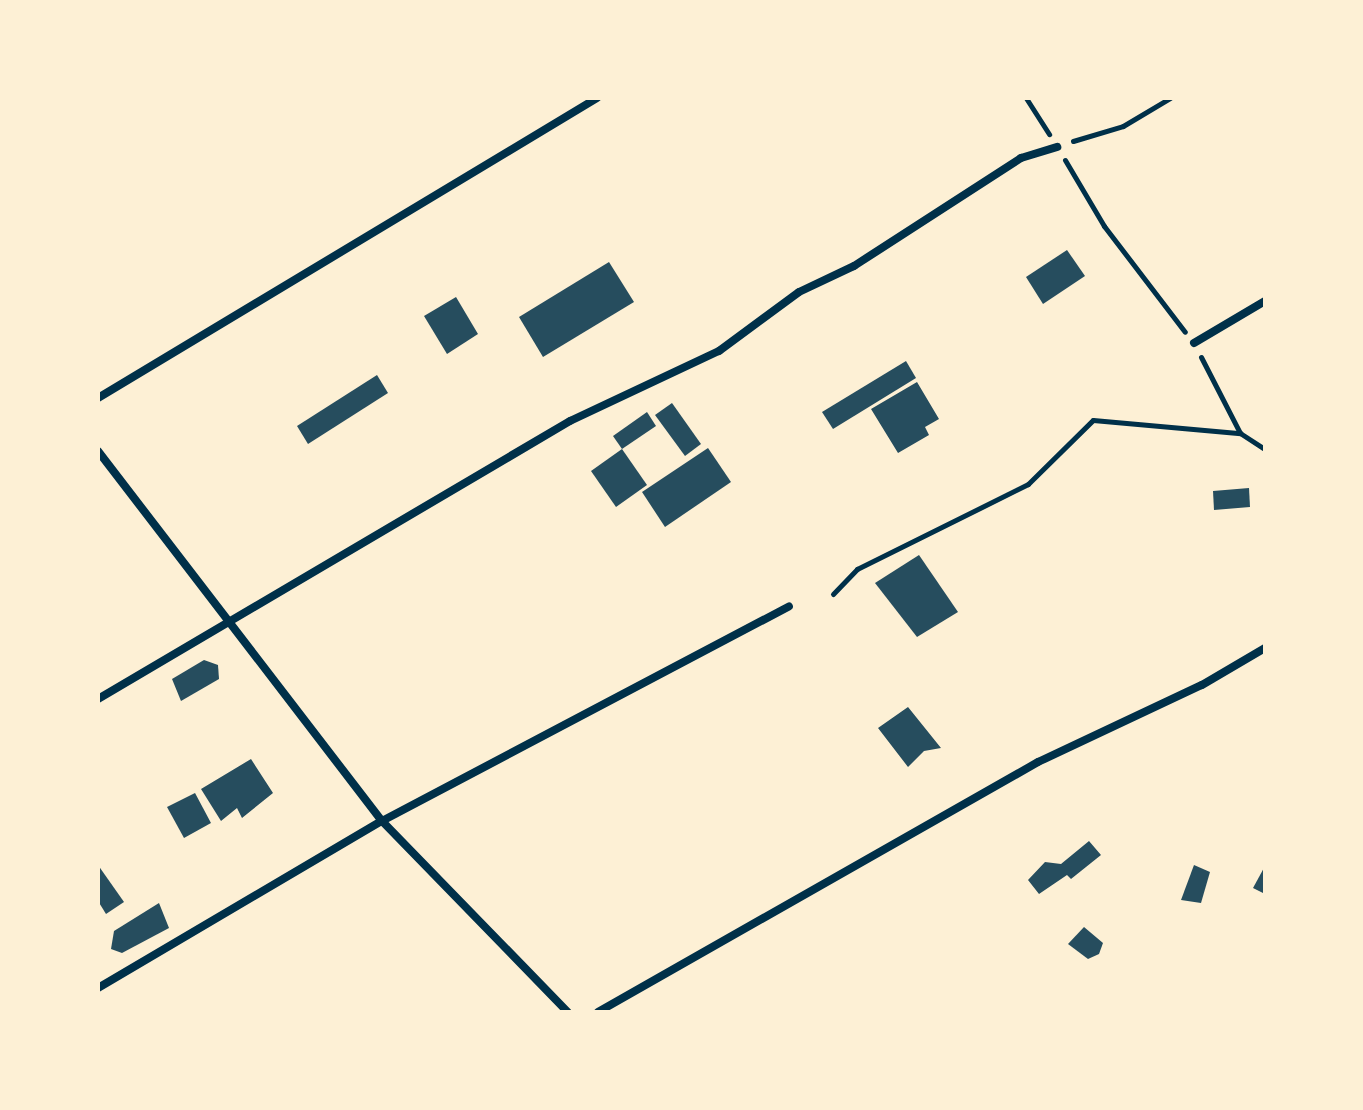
<!DOCTYPE html>
<html>
<head>
<meta charset="utf-8">
<style>
	body { margin:0 }
	#map { position:relative; width:1363px; height:1110px; overflow:hidden; background:#fdf0d5; font-family:Poppins,sans-serif }
	div>[style] { position:absolute }
	.building>* { inset:0; background:#264d5e }
	.path>* { height:5px; margin:-2.5px; padding:0 2.5px; transform-origin:2.5px; border-radius:2.5px; background:#003049 }
	.minor>* { height:8px; margin:-4px; padding:0 4px; transform-origin:4px; border-radius:4px; background:#003049 }
	span { translate:-50% -50%; white-space:nowrap; text-align:center; line-height:1.15; -webkit-text-stroke:6px #fdf0d5; paint-order:stroke }
	.frame { position:absolute; inset:0; border:100px solid #fdf0d5; pointer-events:none }
</style>
</head>
<body>
<div id="map">
	<div class="building">
		<i style="clip-path:polygon(1067px 250px,1085px 276px,1043px 304px,1026px 277px)"></i>
		<i style="clip-path:polygon(609px 262px,634px 302px,543px 357px,519px 317px)"></i>
		<i style="clip-path:polygon(456px 297px,478px 334px,447px 354px,424px 316px)"></i>
		<i style="clip-path:polygon(906px 361px,916px 378px,833px 429px,822px 412px)"></i>
		<i style="clip-path:polygon(377px 375px,388px 393px,308px 444px,297px 426px)"></i>
		<i style="clip-path:polygon(917px 382px,939px 419px,925px 427px,929px 435px,898px 453px,871px 409px)"></i>
		<i style="clip-path:polygon(672px 403px,701px 444px,685px 456px,655px 415px)"></i>
		<i style="clip-path:polygon(647px 412px,656px 426px,622px 449px,613px 436px)"></i>
		<i style="clip-path:polygon(708px 448px,731px 482px,665px 527px,642px 492px)"></i>
		<i style="clip-path:polygon(622px 449px,647px 485px,616px 507px,591px 471px)"></i>
		<i style="clip-path:polygon(1249px 488px,1250px 507px,1214px 510px,1213px 491px)"></i>
		<i style="clip-path:polygon(919px 555px,958px 612px,917px 637px,875px 583px)"></i>
		<i style="clip-path:polygon(204px 660px,218px 665px,219px 679px,181px 701px,172px 679px)"></i>
		<i style="clip-path:polygon(908px 707px,941px 748px,924px 751px,908px 767px,878px 728px)"></i>
		<i style="clip-path:polygon(251px 759px,273px 793px,242px 818px,237px 808px,221px 821px,201px 789px)"></i>
		<i style="clip-path:polygon(195px 793px,211px 823px,184px 838px,167px 807px)"></i>
		<i style="clip-path:polygon(1089px 841px,1101px 855px,1071px 879px,1067px 875px,1039px 894px,1028px 880px,1045px 862px,1061px 864px)"></i>
		<i style="clip-path:polygon(98px 865px,124px 902px,106px 914px,98px 901px)"></i>
		<i style="clip-path:polygon(1194px 865px,1210px 872px,1201px 903px,1181px 900px)"></i>
		<i style="clip-path:polygon(1265px 866px,1265px 894px,1253px 888px)"></i>
		<i style="clip-path:polygon(159px 903px,169px 928px,122px 953px,111px 949px,114px 931px)"></i>
		<i style="clip-path:polygon(1084px 927px,1103px 943px,1099px 954px,1088px 959px,1068px 944px)"></i>
	</div>
	<div class="path">
		<i style="left:1026px;top:98px;width:43px;rotate:57.4deg"></i>
		<i style="left:1073px;top:141px;width:52px;rotate:-16.7deg"></i>
		<i style="left:1123px;top:126px;width:55px;rotate:-30.8deg"></i>
		<i style="left:1065px;top:160px;width:77px;rotate:59.4deg"></i>
		<i style="left:1104px;top:226px;width:133px;rotate:52.6deg"></i>
		<i style="left:1201px;top:357px;width:85px;rotate:62.8deg"></i>
		<i style="left:833px;top:594px;width:35px;rotate:-46deg"></i>
		<i style="left:857px;top:569px;width:191px;rotate:-26.4deg"></i>
		<i style="left:1028px;top:484px;width:91px;rotate:-44.6deg"></i>
		<i style="left:1093px;top:420px;width:148px;rotate:5.1deg"></i>
		<i style="left:1240px;top:433px;width:30px;rotate:33deg"></i>
	</div>
	<div class="minor">
		<i style="left:1194px;top:343px;width:82px;rotate:-30.6deg"></i>
		<i style="left:98px;top:398px;width:582px;rotate:-31.01deg"></i>
		<i style="left:98px;top:451px;width:466px;rotate:52.5deg"></i>
		<i style="left:382px;top:821px;width:267px;rotate:45.8deg"></i>
		<i style="left:98px;top:699px;width:548px;rotate:-30.5deg"></i>
		<i style="left:570px;top:421px;width:165px;rotate:-25.2deg"></i>
		<i style="left:719px;top:351px;width:99px;rotate:-36.4deg"></i>
		<i style="left:799px;top:292px;width:61px;rotate:-25.3deg"></i>
		<i style="left:854px;top:266px;width:199px;rotate:-32.9deg"></i>
		<i style="left:1021px;top:158px;width:38px;rotate:-17deg"></i>
		<i style="left:98px;top:988px;width:329px;rotate:-30.5deg"></i>
		<i style="left:382px;top:821px;width:460px;rotate:-27.8deg"></i>
		<i style="left:598px;top:1012px;width:506px;rotate:-29.6deg"></i>
		<i style="left:1038px;top:762px;width:181px;rotate:-25.2deg"></i>
		<i style="left:1202px;top:685px;width:73px;rotate:-30.4deg"></i>
	</div>
	<div class="frame"></div>
</div>
</body>
</html>
